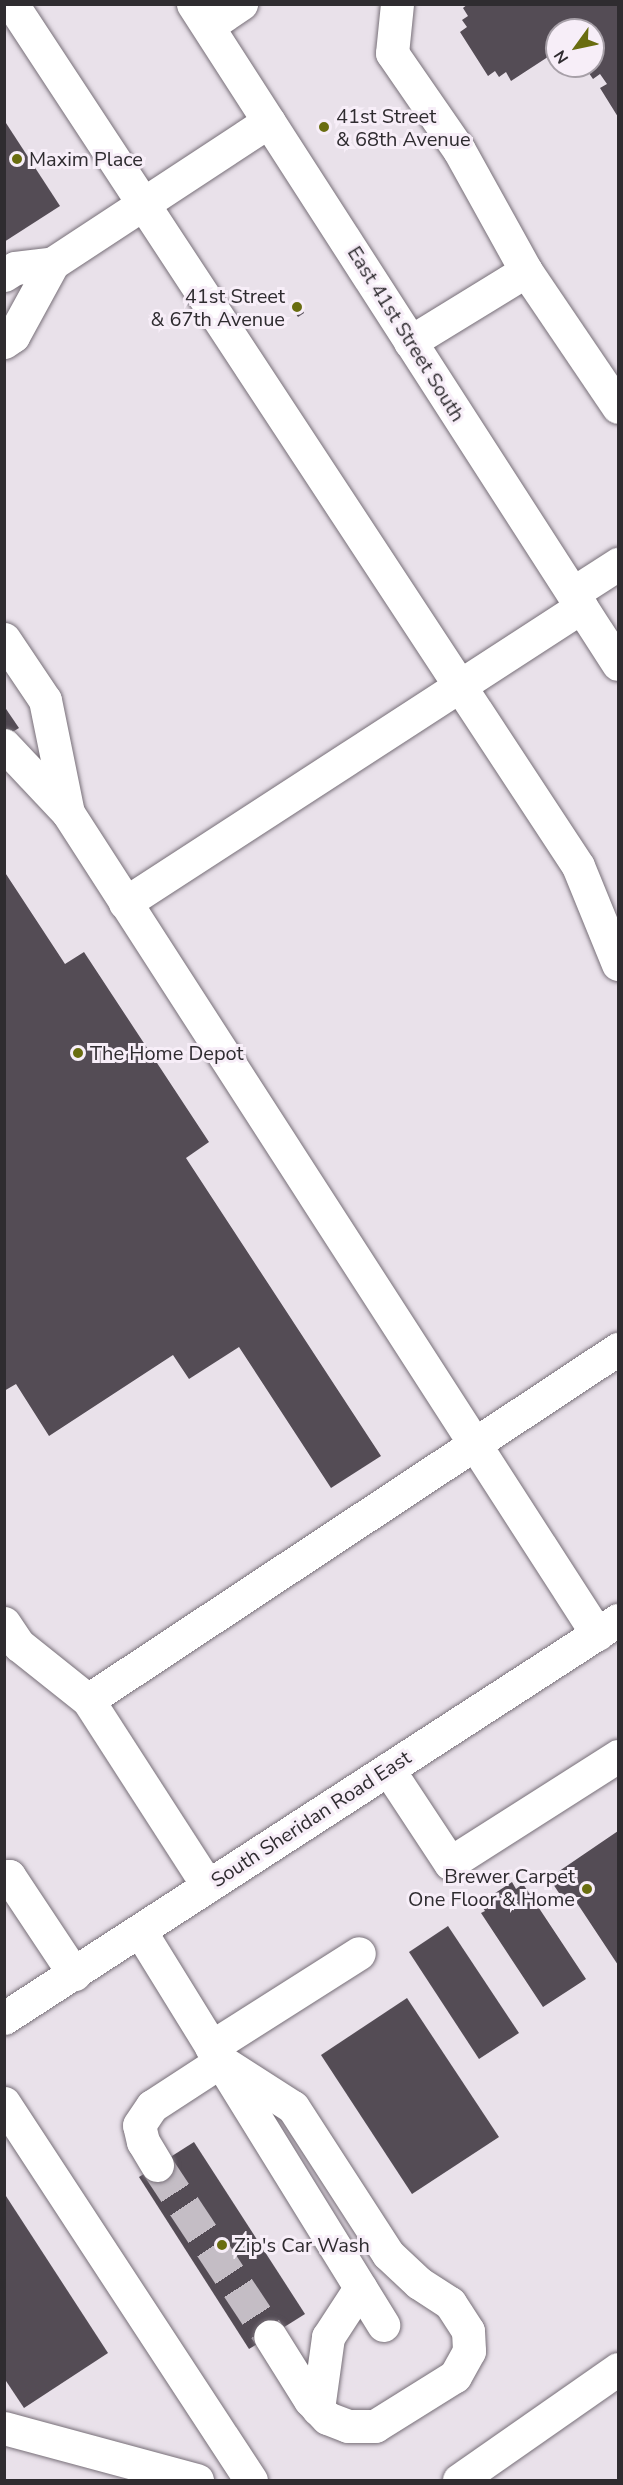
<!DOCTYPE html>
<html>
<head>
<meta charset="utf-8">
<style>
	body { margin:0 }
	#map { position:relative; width:623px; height:2485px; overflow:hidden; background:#e9e1ea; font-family:"Nunito Sans",sans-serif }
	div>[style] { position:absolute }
	.building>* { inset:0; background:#544c55 }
	.minor-tunnel>* { height:33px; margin-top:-16.5px; transform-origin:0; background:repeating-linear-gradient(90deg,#c4bdc5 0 33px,transparent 0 49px) }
	.roads { filter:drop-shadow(0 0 2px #776f78) drop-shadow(0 0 2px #776f78) }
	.minor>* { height:33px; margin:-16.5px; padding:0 16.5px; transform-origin:16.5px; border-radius:16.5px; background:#fff }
	.major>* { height:33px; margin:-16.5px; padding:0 16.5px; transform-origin:16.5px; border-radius:16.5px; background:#fff }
	.dots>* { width:16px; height:16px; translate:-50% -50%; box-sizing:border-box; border:3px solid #f7eef8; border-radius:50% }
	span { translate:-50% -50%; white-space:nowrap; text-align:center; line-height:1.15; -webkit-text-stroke:6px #f7eef8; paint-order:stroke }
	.poi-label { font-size:20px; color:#2f2c30 }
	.left { translate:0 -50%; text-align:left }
	.right { translate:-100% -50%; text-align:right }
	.street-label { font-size:20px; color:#2f2c30 }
	.frame { position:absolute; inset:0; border:6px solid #2f2c30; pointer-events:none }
	.north { position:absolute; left:545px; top:18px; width:60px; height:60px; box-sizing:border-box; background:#f7eef8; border:2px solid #a7a0a8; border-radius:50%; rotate:237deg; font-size:16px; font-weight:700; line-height:24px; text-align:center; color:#2f2c30 }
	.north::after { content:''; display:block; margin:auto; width:21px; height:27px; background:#696d10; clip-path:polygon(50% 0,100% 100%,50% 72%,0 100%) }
</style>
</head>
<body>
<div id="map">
	<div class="building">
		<i style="clip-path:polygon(468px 4px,618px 4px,618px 117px,600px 88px,607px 84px,600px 74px,593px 79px,584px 66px,593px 66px,593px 30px,557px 30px,557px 51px,511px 81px,506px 72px,499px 77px,495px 71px,488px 76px,460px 32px,467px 27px,462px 20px,468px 16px,463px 8px)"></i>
		<i style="clip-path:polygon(4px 120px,60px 206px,4px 242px)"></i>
		<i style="clip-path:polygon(297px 301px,304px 313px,298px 317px,290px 305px)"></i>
		<i style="clip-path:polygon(4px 706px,19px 728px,4px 737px)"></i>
		<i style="clip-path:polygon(4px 871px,65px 964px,84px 952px,209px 1142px,186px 1158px,381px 1456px,331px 1488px,239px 1347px,189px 1379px,173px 1355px,49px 1436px,16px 1384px,4px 1391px)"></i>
		<i style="clip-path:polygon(618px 1831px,618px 1965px,575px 1900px,567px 1905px,549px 1878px)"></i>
		<i style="clip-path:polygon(512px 1882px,516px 1889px,523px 1884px,586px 1979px,543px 2007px,481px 1913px,485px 1911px,480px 1903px)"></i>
		<i style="clip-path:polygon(448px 1926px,519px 2033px,479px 2059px,409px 1952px)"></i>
		<i style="clip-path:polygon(407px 1998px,499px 2137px,412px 2194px,321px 2055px)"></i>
		<i style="clip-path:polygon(194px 2142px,305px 2314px,249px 2349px,139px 2177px)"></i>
		<i style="clip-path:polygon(4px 2193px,108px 2353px,24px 2408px,4px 2378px)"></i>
	</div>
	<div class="minor-tunnel">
		<i style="left:157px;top:2165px;width:205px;rotate:56.5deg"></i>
	</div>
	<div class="roads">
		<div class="minor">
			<i style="left:12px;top:4px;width:1031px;rotate:56.71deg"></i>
			<i style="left:578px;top:866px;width:106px;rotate:67.8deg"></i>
			<i style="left:397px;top:4px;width:49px;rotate:95.8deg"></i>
			<i style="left:392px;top:53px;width:118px;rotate:55.4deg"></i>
			<i style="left:459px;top:150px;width:138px;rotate:61deg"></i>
			<i style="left:208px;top:26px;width:40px;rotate:-34deg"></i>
			<i style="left:4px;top:275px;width:13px;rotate:-32deg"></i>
			<i style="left:15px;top:268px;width:38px;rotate:-7deg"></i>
			<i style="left:4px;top:342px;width:11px;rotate:-34deg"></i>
			<i style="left:13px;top:336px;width:83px;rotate:-61.3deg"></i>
			<i style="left:53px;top:263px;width:258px;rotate:-33.3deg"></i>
			<i style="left:410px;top:342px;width:136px;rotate:-31.5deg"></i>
			<i style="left:526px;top:271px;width:164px;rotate:55.9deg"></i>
			<i style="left:573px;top:593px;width:54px;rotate:-32.8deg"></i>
			<i style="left:4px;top:639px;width:73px;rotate:56.1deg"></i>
			<i style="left:45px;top:700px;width:115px;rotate:78.5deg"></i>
			<i style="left:68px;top:813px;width:977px;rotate:57.2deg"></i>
			<i style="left:4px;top:745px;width:93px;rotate:46.7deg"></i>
			<i style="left:125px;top:903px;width:544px;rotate:-32.99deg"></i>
			<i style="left:4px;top:1623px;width:27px;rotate:56deg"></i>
			<i style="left:19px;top:1645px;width:88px;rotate:38.6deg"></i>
			<i style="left:88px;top:1700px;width:221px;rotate:57.2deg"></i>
			<i style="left:88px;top:1700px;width:636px;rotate:-33.52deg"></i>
			<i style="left:388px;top:1769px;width:113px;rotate:56.6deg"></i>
			<i style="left:450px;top:1863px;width:199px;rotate:-32.5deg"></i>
			<i style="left:4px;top:1879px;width:6px;rotate:-31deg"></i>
			<i style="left:9px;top:1876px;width:118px;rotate:56.4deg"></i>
			<i style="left:140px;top:1931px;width:463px;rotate:58.3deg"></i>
			<i style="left:211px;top:2047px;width:175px;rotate:-32.4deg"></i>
			<i style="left:4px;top:2103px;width:451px;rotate:56.8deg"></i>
			<i style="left:157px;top:2165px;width:27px;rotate:-121deg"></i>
			<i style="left:143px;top:2142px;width:17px;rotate:-103deg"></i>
			<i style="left:139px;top:2125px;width:23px;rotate:-56deg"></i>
			<i style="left:152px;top:2106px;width:82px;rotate:-33.1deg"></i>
			<i style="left:221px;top:2061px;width:85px;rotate:32.6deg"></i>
			<i style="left:293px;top:2107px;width:175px;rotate:57.1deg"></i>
			<i style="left:388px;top:2254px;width:42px;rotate:43.1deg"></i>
			<i style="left:419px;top:2283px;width:37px;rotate:33deg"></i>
			<i style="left:450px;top:2303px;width:33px;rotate:57deg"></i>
			<i style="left:468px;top:2331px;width:20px;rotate:87deg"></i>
			<i style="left:469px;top:2351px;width:29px;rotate:119deg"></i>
			<i style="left:455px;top:2376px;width:94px;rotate:148deg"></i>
			<i style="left:375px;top:2426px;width:27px;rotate:180deg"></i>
			<i style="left:348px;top:2426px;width:22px;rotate:-159deg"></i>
			<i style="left:327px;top:2418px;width:25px;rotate:-133deg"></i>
			<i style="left:310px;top:2400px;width:75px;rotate:-122deg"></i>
			<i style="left:318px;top:2409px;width:73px;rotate:-82.1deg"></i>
			<i style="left:328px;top:2337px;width:59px;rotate:-56.9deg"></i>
			<i style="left:4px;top:2428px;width:200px;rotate:15.1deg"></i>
			<i style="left:459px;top:2480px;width:194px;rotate:-34.9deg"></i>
		</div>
		<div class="major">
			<i style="left:193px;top:4px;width:785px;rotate:57.22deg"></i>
			<i style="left:4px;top:2018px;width:732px;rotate:-32.95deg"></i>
		</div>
	</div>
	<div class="dots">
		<i style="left:324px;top:127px;background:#696d10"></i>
		<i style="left:17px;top:159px;background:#696d10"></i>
		<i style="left:297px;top:307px;background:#696d10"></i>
		<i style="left:78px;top:1053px;background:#696d10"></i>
		<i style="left:587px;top:1889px;background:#696d10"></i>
		<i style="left:222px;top:2245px;background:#696d10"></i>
	</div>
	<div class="poi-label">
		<span class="left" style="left:336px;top:128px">41st Street<br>&amp; 68th Avenue</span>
		<span class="left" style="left:29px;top:159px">Maxim Place</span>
		<span class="right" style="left:285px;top:308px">41st Street<br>&amp; 67th Avenue</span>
		<span class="left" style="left:90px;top:1053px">The Home Depot</span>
		<span class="right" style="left:575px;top:1888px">Brewer Carpet<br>One Floor &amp; Home</span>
		<span class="left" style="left:234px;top:2245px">Zip's Car Wash</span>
	</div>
	<div class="street-label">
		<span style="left:406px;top:334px;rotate:58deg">East 41st Street South</span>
		<span style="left:311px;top:1819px;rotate:-33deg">South Sheridan Road East</span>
	</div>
	<div class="frame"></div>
	<div class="north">N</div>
</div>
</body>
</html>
